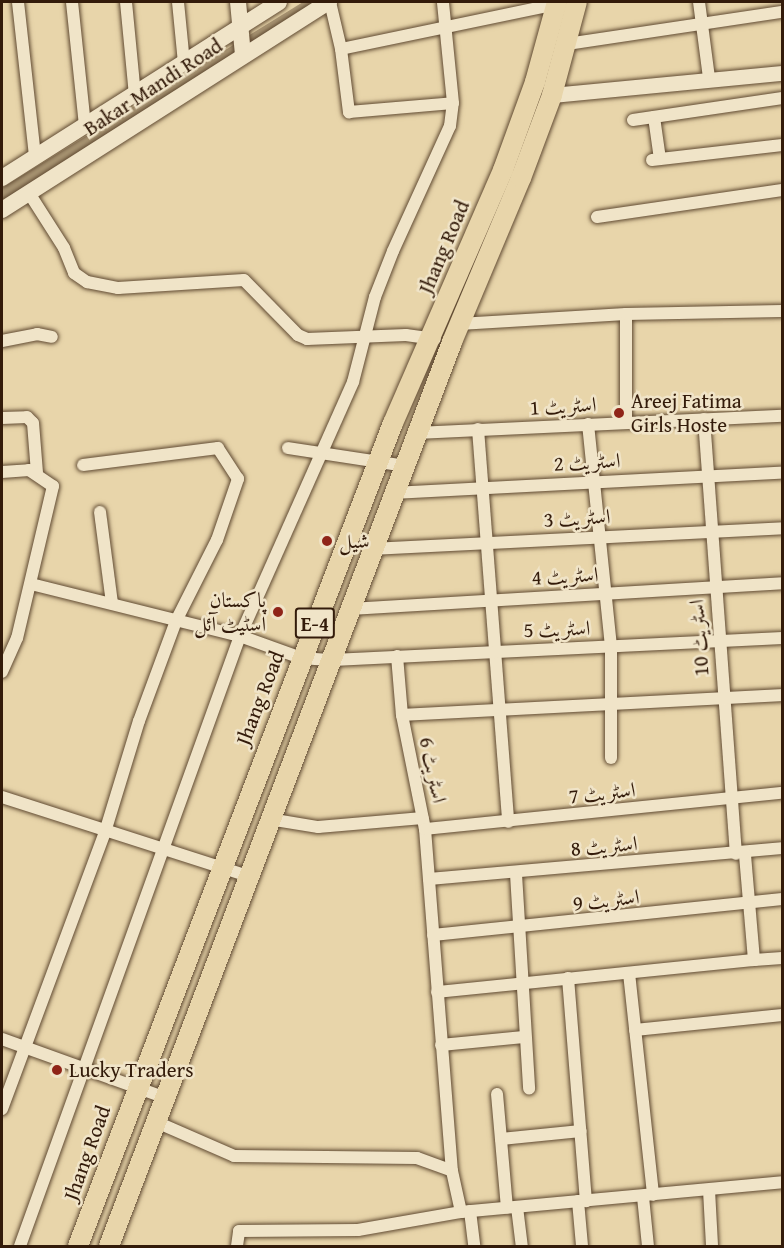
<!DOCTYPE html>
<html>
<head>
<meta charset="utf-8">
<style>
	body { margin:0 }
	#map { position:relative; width:784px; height:1248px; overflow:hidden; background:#e8d5aa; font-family:"Gentium Book Plus",Amiri,serif }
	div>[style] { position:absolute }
	.canal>* { height:12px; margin:-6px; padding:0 6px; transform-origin:6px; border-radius:6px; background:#aa9674 }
	.roads { filter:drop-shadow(0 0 2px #604a32) drop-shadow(0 0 2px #604a32) }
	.minor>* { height:12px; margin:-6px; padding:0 6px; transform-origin:6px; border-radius:6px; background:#f0e4c8 }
	.tertiary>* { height:15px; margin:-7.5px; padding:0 7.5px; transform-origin:7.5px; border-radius:7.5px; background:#f0e4c8 }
	.secondary>* { height:16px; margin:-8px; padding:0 8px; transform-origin:8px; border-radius:8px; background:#f0e4c8 }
	.trunk>* { height:20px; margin:-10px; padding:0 10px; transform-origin:10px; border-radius:10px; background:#e8d5aa }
	.dots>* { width:16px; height:16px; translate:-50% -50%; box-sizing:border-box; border:3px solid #f0e4c8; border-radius:50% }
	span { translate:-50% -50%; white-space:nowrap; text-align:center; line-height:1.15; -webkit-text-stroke:5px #f0e4c8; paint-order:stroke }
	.shield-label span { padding:2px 4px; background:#f0e4c8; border:2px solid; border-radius:4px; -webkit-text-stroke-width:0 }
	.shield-label { font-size:20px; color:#331b0a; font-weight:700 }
	.street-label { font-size:21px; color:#331b0a }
	.poi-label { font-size:21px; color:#331b0a }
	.left { translate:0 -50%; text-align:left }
	.right { translate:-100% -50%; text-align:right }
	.frame { position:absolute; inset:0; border:3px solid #331b0a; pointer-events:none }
</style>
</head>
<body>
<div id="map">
	<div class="canal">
		<i style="left:2px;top:195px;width:367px;rotate:-31.7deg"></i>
	</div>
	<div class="roads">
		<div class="minor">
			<i style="left:18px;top:2px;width:156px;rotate:83.7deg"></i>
			<i style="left:72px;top:2px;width:125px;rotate:84deg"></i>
			<i style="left:126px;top:2px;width:93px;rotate:84.5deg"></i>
			<i style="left:178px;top:2px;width:61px;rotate:84.4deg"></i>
			<i style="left:330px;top:2px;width:48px;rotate:76.8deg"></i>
			<i style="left:341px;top:49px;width:220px;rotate:-11.8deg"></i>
			<i style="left:699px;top:2px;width:77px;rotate:82.5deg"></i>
			<i style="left:567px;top:44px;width:217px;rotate:-8.5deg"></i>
			<i style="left:341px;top:49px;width:64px;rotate:82.8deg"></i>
			<i style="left:349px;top:112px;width:104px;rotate:-4.9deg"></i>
			<i style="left:654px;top:117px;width:42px;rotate:81.9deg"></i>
			<i style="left:633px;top:120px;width:151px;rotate:-8.4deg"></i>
			<i style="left:652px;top:160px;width:131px;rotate:-6.6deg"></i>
			<i style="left:29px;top:193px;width:65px;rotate:57.5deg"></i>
			<i style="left:64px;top:248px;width:27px;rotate:68deg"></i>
			<i style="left:74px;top:273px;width:16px;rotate:35deg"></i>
			<i style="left:87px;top:282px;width:32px;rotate:11deg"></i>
			<i style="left:118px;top:288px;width:126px;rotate:-3.6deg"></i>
			<i style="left:244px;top:280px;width:77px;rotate:45.5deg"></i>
			<i style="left:298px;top:335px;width:10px;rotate:24deg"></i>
			<i style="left:307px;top:339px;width:99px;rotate:-2.3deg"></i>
			<i style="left:406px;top:335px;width:29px;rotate:8deg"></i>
			<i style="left:597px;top:217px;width:187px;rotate:-8.3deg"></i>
			<i style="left:626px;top:314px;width:109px;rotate:90deg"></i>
			<i style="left:459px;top:324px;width:167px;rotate:-3.4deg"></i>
			<i style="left:626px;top:314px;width:156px;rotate:-1.1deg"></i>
			<i style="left:2px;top:341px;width:36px;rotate:-11deg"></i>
			<i style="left:37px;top:334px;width:15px;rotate:11deg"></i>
			<i style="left:2px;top:418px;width:25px;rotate:-2deg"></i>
			<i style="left:27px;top:417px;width:8px;rotate:45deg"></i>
			<i style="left:33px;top:423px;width:50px;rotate:85.4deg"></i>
			<i style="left:704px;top:419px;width:436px;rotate:85.8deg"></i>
			<i style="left:588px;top:424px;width:224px;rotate:84.1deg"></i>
			<i style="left:611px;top:647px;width:111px;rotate:90deg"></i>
			<i style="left:478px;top:429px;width:394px;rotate:85.6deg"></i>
			<i style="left:417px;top:433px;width:365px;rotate:-2.7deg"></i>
			<i style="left:288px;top:448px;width:118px;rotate:8.7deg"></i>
			<i style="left:2px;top:472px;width:27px;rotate:-4deg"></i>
			<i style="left:29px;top:470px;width:29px;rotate:34deg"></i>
			<i style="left:53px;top:486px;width:156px;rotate:103.3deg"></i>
			<i style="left:17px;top:638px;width:37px;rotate:114deg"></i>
			<i style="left:394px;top:493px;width:389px;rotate:-3deg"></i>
			<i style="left:100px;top:512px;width:92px;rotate:82.5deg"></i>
			<i style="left:372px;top:549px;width:411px;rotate:-2.9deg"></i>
			<i style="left:31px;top:584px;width:215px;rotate:14deg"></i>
			<i style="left:240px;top:636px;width:65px;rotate:19.8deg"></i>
			<i style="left:301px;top:658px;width:32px;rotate:4deg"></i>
			<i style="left:333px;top:660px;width:450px;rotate:-2.8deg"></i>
			<i style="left:350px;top:609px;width:433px;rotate:-3.4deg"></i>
			<i style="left:397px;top:656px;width:59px;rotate:85.2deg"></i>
			<i style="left:402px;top:715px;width:116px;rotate:78.6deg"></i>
			<i style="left:425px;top:829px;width:343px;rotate:85.5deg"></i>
			<i style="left:452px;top:1171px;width:42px;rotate:77.6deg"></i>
			<i style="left:402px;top:715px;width:381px;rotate:-3deg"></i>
			<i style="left:2px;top:797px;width:258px;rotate:17.8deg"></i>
			<i style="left:269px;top:819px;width:50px;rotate:9.3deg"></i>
			<i style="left:318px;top:827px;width:105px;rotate:-4.9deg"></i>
			<i style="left:425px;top:829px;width:359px;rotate:-5.8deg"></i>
			<i style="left:516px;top:874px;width:215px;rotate:86.5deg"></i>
			<i style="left:429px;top:879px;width:354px;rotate:-5deg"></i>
			<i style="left:433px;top:935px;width:351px;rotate:-5.9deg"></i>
			<i style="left:754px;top:960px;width:28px;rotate:-4deg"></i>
			<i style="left:629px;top:973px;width:223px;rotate:83.8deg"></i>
			<i style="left:568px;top:978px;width:224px;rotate:85.4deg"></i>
			<i style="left:437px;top:992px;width:319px;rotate:-5.8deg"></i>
			<i style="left:754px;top:960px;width:106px;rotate:-94.9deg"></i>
			<i style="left:635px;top:1030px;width:148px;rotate:-5.8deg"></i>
			<i style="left:2px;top:1039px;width:171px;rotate:19.8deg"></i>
			<i style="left:441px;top:1045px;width:83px;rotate:-5.5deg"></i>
			<i style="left:497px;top:1094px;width:114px;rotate:85deg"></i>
			<i style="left:2px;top:1109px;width:296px;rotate:-69.6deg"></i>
			<i style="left:105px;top:832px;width:116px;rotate:-73deg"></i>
			<i style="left:139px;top:721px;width:107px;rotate:-69.7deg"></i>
			<i style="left:176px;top:621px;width:91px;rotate:-63.2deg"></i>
			<i style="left:217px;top:540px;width:65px;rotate:-71deg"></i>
			<i style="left:238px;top:479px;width:37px;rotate:-123deg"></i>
			<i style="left:218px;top:448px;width:136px;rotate:172.8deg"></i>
			<i style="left:154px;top:1121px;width:87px;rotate:23.6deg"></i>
			<i style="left:234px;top:1156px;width:183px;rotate:0.6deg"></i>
			<i style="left:417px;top:1158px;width:37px;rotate:20deg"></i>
			<i style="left:501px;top:1139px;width:80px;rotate:-5.7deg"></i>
			<i style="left:709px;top:1190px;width:56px;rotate:86.9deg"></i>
			<i style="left:643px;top:1197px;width:49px;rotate:84.2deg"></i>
			<i style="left:578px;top:1201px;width:45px;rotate:84.9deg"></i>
			<i style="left:517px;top:1207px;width:39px;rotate:83deg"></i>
			<i style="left:470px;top:1211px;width:35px;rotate:83deg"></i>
			<i style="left:20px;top:1246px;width:648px;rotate:-70.17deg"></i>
			<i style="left:240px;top:636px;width:278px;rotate:-66deg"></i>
			<i style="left:353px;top:382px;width:88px;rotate:-75.5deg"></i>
			<i style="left:375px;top:297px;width:49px;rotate:-68.6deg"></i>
			<i style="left:393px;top:251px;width:137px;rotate:-65.5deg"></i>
			<i style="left:450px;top:126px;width:23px;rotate:-83deg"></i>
			<i style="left:453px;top:103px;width:101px;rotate:-95.7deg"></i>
			<i style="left:237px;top:1246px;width:15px;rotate:-82deg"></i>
			<i style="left:239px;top:1231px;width:119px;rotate:-0.5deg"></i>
			<i style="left:358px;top:1230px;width:105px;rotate:-9.9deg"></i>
			<i style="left:461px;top:1212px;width:322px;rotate:-5.3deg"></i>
		</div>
		<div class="tertiary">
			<i style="left:552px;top:95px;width:231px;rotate:-5.5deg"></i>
		</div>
		<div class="secondary">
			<i style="left:238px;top:2px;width:53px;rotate:84.6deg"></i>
			<i style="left:2px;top:178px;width:328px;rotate:-32.4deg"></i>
			<i style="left:2px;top:210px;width:388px;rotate:-32.5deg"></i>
		</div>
		<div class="trunk">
			<i style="left:78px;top:1246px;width:881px;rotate:-69.06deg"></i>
			<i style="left:393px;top:423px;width:276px;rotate:-66.5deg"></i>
			<i style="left:503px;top:170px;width:94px;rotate:-70deg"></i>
			<i style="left:535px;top:82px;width:83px;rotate:-74.6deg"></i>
			<i style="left:109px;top:1246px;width:967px;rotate:-69.22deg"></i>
			<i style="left:452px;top:342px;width:178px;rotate:-67.2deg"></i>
			<i style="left:521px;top:178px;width:89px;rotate:-69.5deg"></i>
			<i style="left:552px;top:95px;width:96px;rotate:-75deg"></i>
		</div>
	</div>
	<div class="dots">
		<i style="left:619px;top:413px;background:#8f2418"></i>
		<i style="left:327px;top:541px;background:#8f2418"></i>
		<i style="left:278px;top:612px;background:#8f2418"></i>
		<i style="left:57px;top:1070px;background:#8f2418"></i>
	</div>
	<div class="shield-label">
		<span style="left:315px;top:623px">E-4</span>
	</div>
	<div class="street-label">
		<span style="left:153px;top:87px;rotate:-33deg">Bakar Mandi Road</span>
		<span style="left:444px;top:247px;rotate:-67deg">Jhang Road</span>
		<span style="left:563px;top:406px;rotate:-3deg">اسٹریٹ 1</span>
		<span style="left:587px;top:462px;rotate:-3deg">اسٹریٹ 2</span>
		<span style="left:577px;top:518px;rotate:-3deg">اسٹریٹ 3</span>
		<span style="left:565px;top:576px;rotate:-3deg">اسٹریٹ 4</span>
		<span style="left:557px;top:629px;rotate:-2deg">اسٹریٹ 5</span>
		<span style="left:699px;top:638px;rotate:-94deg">اسٹریٹ 10</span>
		<span style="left:260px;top:698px;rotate:-69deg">Jhang Road</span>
		<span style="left:433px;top:770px;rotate:78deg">اسٹریٹ 6</span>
		<span style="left:602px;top:793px;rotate:-6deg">اسٹریٹ 7</span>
		<span style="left:604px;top:846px;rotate:-5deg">اسٹریٹ 8</span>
		<span style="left:606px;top:900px;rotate:-6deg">اسٹریٹ 9</span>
		<span style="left:87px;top:1153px;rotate:-70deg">Jhang Road</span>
	</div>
	<div class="poi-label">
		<span class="left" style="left:631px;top:413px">Areej Fatima<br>Girls Hoste</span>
		<span class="left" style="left:339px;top:541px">شیل</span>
		<span class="right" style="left:266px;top:612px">پاکستان<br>اسٹیٹ آئل</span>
		<span class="left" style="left:69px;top:1070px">Lucky Traders</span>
	</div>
	<div class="frame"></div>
</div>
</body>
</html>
